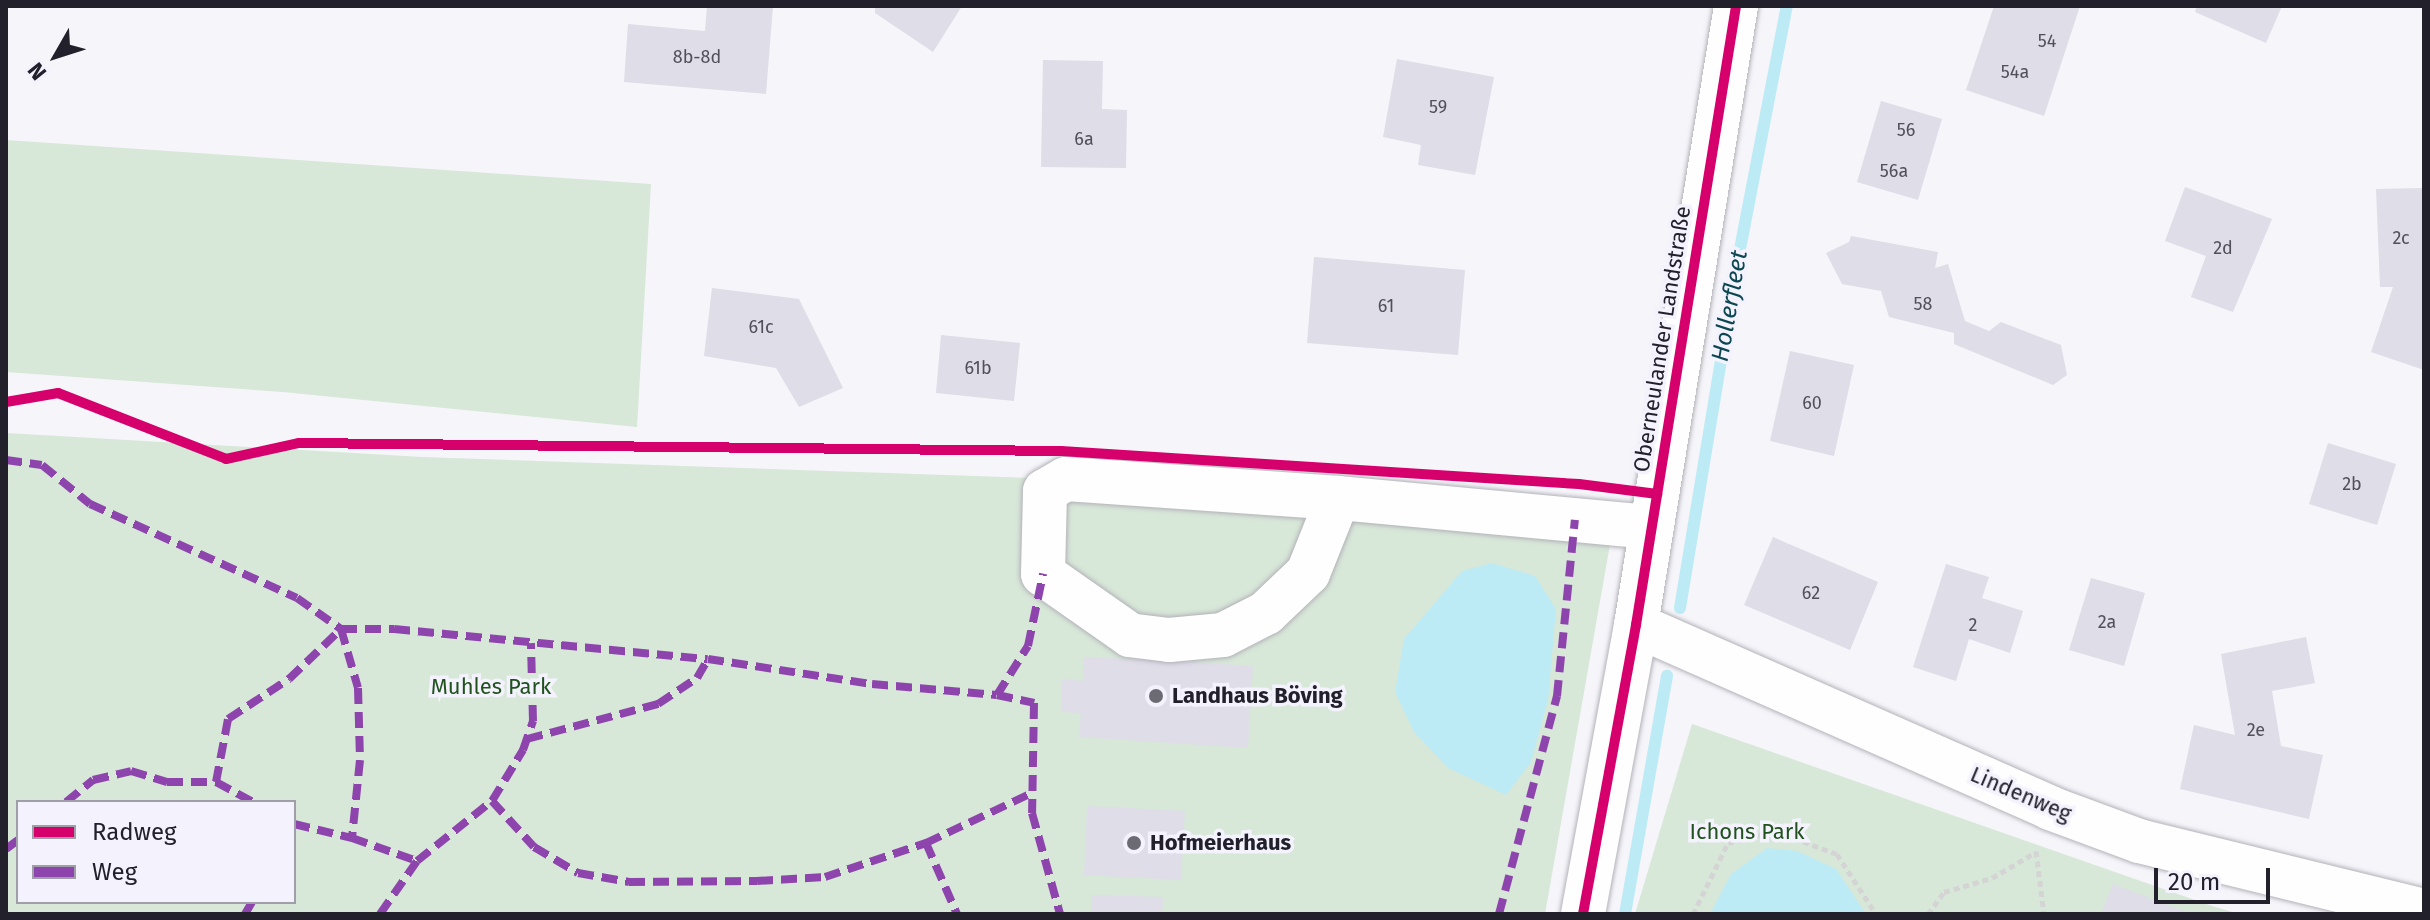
<!DOCTYPE html>
<html>
<head>
<meta charset="utf-8">
<style>
	body { margin:0 }
	#map { position:relative; width:2430px; height:920px; overflow:hidden; background:#f5f5fa; font-family:"Fira Sans",sans-serif }
	div>[style] { position:absolute }
	.green>* { inset:0; background:#d7e7d8 }
	.water>* { inset:0; background:#bdebf5 }
	.stream>* { height:12px; margin:-6px; padding:0 6px; transform-origin:6px; border-radius:6px; background:#bdebf5 }
	.building>* { inset:0; background:#dedde8 }
	.path>* { height:5px; margin-top:-2.5px; transform-origin:0; background:repeating-linear-gradient(90deg,#d4d4d5 0 6px,transparent 0 10px) }
	.roads { filter:drop-shadow(0 0 2px #b3b2b9) drop-shadow(0 0 2px #b3b2b9) }
	.minor>* { height:44px; margin:-22px; padding:0 22px; transform-origin:22px; border-radius:22px; background:#fefefe }
	.quiet>* { height:8px; margin-top:-4px; transform-origin:0; background:repeating-linear-gradient(90deg,#8e44ad 0 16px,transparent 0 24px) }
	.cycleway>* { height:10px; margin:-5px; padding:0 5px; transform-origin:5px; border-radius:5px; background:#d6006c }
	.dots>* { width:22px; height:22px; translate:-50% -50%; box-sizing:border-box; border:4px solid #f3f2fd; border-radius:50% }
	span { translate:-50% -50%; white-space:nowrap; text-align:center; line-height:1.15; -webkit-text-stroke:7px #f3f2fd; paint-order:stroke }
	.number-label { font-size:18px; color:#51505a }
	.number-label span { -webkit-text-stroke-width:0 }
	.street-label { font-size:22px; color:#22212b }
	.park-label { font-size:22px; color:#21521d }
	.poi-label { font-size:22px; color:#22212b; font-weight:700 }
	.left { translate:0 -50%; text-align:left }
	.water-label { font-size:24px; color:#0c4751; font-style:italic }
	.frame { position:absolute; inset:0; border:8px solid #22212b; pointer-events:none }
	.legend { position:absolute; left:16px; top:800px; width:280px; height:104px; box-sizing:border-box; background:#f3f2fd; border:2px solid #9f9ea9; margin:0; padding:10px 14px; list-style:none; font-size:24px; color:#22212b }
	.legend li { display:flex; align-items:center; gap:16px; height:40px }
	.legend b { width:40px; border:2px solid #9f9ea9 }
	.north { position:absolute; left:16px; top:16px; width:80px; height:80px; -webkit-text-stroke:6px #f3f2fd; paint-order:stroke; rotate:231deg; font-size:22px; font-weight:700; line-height:32px; text-align:center; color:#22212b }
	.north::after { content:''; display:block; margin:auto; width:28px; height:36px; background:#22212b; clip-path:polygon(50% 0,100% 100%,50% 72%,0 100%) }
	.scale { position:absolute; left:2154px; top:868px; width:116px; height:36px; box-sizing:border-box; border:4px solid #22212b; border-top:0; padding-left:10px; font-size:24px; line-height:28px; white-space:nowrap; color:#22212b; -webkit-text-stroke:6px #f3f2fd; paint-order:stroke }
</style>
</head>
<body>
<div id="map">
	<div class="green">
		<i style="clip-path:polygon(6px 140px,651px 184px,637px 427px,283px 392px,6px 372px)"></i>
		<i style="clip-path:polygon(evenodd,6px 433px,422px 457px,1232px 485px,1615px 516px,1545px 914px,6px 914px,6px 433px,18px 802px,294px 802px,294px 902px,18px 902px,18px 802px)"></i>
		<i style="clip-path:polygon(1692px 724px,2212px 906px,2239px 914px,1635px 914px)"></i>
	</div>
	<div class="water">
		<i style="clip-path:polygon(1492px 563px,1535px 576px,1556px 609px,1548px 700px,1531px 762px,1506px 795px,1448px 768px,1414px 732px,1395px 692px,1404px 639px,1462px 571px)"></i>
		<i style="clip-path:polygon(1767px 848px,1797px 851px,1836px 869px,1866px 914px,1710px 914px,1731px 874px)"></i>
	</div>
	<div class="stream">
		<i style="left:1680px;top:608px;width:338px;rotate:-80.6deg"></i>
		<i style="left:1735px;top:275px;width:274px;rotate:-79.1deg"></i>
		<i style="left:1625px;top:914px;width:242px;rotate:-80deg"></i>
	</div>
	<div class="building">
		<i style="clip-path:polygon(707px 6px,773px 6px,766px 94px,624px 82px,628px 24px,705px 31px)"></i>
		<i style="clip-path:polygon(875px 6px,962px 6px,933px 52px,875px 13px)"></i>
		<i style="clip-path:polygon(1994px 6px,2080px 6px,2044px 116px,1966px 90px)"></i>
		<i style="clip-path:polygon(2197px 6px,2282px 6px,2266px 43px,2195px 12px)"></i>
		<i style="clip-path:polygon(1397px 59px,1494px 77px,1475px 175px,1418px 165px,1421px 145px,1383px 137px)"></i>
		<i style="clip-path:polygon(1043px 60px,1103px 61px,1102px 109px,1127px 110px,1126px 168px,1041px 167px)"></i>
		<i style="clip-path:polygon(1881px 101px,1942px 119px,1918px 200px,1857px 182px)"></i>
		<i style="clip-path:polygon(2185px 187px,2272px 219px,2233px 312px,2191px 297px,2206px 256px,2165px 241px)"></i>
		<i style="clip-path:polygon(2424px 188px,2424px 370px,2371px 352px,2393px 287px,2380px 287px,2376px 189px)"></i>
		<i style="clip-path:polygon(1851px 236px,1938px 252px,1935px 268px,1948px 264px,1965px 321px,1989px 331px,2001px 322px,2061px 345px,2067px 375px,2053px 385px,1954px 344px,1954px 333px,1889px 317px,1881px 291px,1842px 284px,1826px 253px,1849px 242px)"></i>
		<i style="clip-path:polygon(1314px 257px,1465px 270px,1458px 355px,1307px 343px)"></i>
		<i style="clip-path:polygon(712px 288px,799px 299px,843px 388px,799px 407px,776px 368px,704px 356px)"></i>
		<i style="clip-path:polygon(941px 335px,1020px 343px,1014px 401px,936px 393px)"></i>
		<i style="clip-path:polygon(1790px 351px,1854px 365px,1834px 456px,1770px 441px)"></i>
		<i style="clip-path:polygon(2328px 443px,2396px 464px,2377px 525px,2309px 504px)"></i>
		<i style="clip-path:polygon(1773px 537px,1878px 582px,1850px 650px,1744px 605px)"></i>
		<i style="clip-path:polygon(1946px 564px,1989px 577px,1982px 598px,2023px 611px,2010px 653px,1969px 639px,1956px 681px,1913px 667px)"></i>
		<i style="clip-path:polygon(2091px 578px,2145px 593px,2124px 666px,2069px 650px)"></i>
		<i style="clip-path:polygon(2306px 637px,2315px 683px,2272px 691px,2281px 746px,2323px 755px,2309px 819px,2180px 789px,2194px 725px,2235px 735px,2221px 654px)"></i>
		<i style="clip-path:polygon(1146px 649px,1192px 652px,1191px 662px,1253px 666px,1248px 748px,1079px 737px,1081px 713px,1061px 712px,1062px 679px,1083px 681px,1084px 657px,1146px 660px)"></i>
		<i style="clip-path:polygon(1087px 806px,1185px 811px,1181px 880px,1084px 875px)"></i>
		<i style="clip-path:polygon(2113px 884px,2191px 914px,2101px 914px)"></i>
		<i style="clip-path:polygon(1092px 895px,1163px 897px,1162px 914px,1091px 914px)"></i>
	</div>
	<div class="path">
		<i style="left:2036px;top:851px;width:64px;rotate:82.8deg"></i>
		<i style="left:1693px;top:914px;width:79px;rotate:-63.8deg"></i>
		<i style="left:1728px;top:843px;width:49px;rotate:-14.3deg"></i>
		<i style="left:1775px;top:831px;width:66px;rotate:20.4deg"></i>
		<i style="left:1837px;top:854px;width:72px;rotate:57deg"></i>
		<i style="left:1928px;top:914px;width:27px;rotate:-54deg"></i>
		<i style="left:1944px;top:892px;width:50px;rotate:-16.3deg"></i>
		<i style="left:1992px;top:878px;width:51px;rotate:-30.6deg"></i>
	</div>
	<div class="roads">
		<div class="minor">
			<i style="left:1338px;top:498px;width:81px;rotate:111.8deg"></i>
			<i style="left:1308px;top:573px;width:58px;rotate:136.4deg"></i>
			<i style="left:1266px;top:613px;width:48px;rotate:152.9deg"></i>
			<i style="left:1223px;top:635px;width:54px;rotate:174.7deg"></i>
			<i style="left:1169px;top:640px;width:39px;rotate:-173deg"></i>
			<i style="left:1130px;top:635px;width:106px;rotate:-145deg"></i>
			<i style="left:1043px;top:574px;width:83px;rotate:-88.6deg"></i>
			<i style="left:1045px;top:491px;width:24px;rotate:-30deg"></i>
			<i style="left:1066px;top:479px;width:273px;rotate:4deg"></i>
			<i style="left:1338px;top:498px;width:314px;rotate:5.3deg"></i>
			<i style="left:1636px;top:625px;width:453px;rotate:23.8deg"></i>
			<i style="left:2050px;top:808px;width:95px;rotate:20.3deg"></i>
			<i style="left:2139px;top:841px;width:293px;rotate:13.8deg"></i>
			<i style="left:1583px;top:914px;width:294px;rotate:-79.6deg"></i>
			<i style="left:1636px;top:625px;width:627px;rotate:-80.82deg"></i>
		</div>
	</div>
	<div class="quiet">
		<i style="left:6px;top:460px;width:36px;rotate:8deg"></i>
		<i style="left:42px;top:465px;width:62px;rotate:39.1deg"></i>
		<i style="left:90px;top:504px;width:227px;rotate:24.4deg"></i>
		<i style="left:297px;top:598px;width:54px;rotate:35.2deg"></i>
		<i style="left:341px;top:629px;width:61px;rotate:73.9deg"></i>
		<i style="left:358px;top:688px;width:72px;rotate:88.4deg"></i>
		<i style="left:360px;top:760px;width:78px;rotate:95.9deg"></i>
		<i style="left:352px;top:838px;width:69px;rotate:19.5deg"></i>
		<i style="left:997px;top:695px;width:58px;rotate:-57.7deg"></i>
		<i style="left:1028px;top:646px;width:74px;rotate:-78.2deg"></i>
		<i style="left:527px;top:739px;width:136px;rotate:-15deg"></i>
		<i style="left:658px;top:704px;width:47px;rotate:-33.7deg"></i>
		<i style="left:697px;top:678px;width:22px;rotate:-60deg"></i>
		<i style="left:216px;top:782px;width:64px;rotate:-79.2deg"></i>
		<i style="left:228px;top:719px;width:73px;rotate:-33.3deg"></i>
		<i style="left:289px;top:679px;width:72px;rotate:-43.9deg"></i>
		<i style="left:341px;top:629px;width:53px"></i>
		<i style="left:394px;top:629px;width:315px;rotate:5.5deg"></i>
		<i style="left:708px;top:659px;width:166px;rotate:8.7deg"></i>
		<i style="left:872px;top:684px;width:125px;rotate:5deg"></i>
		<i style="left:997px;top:695px;width:38px;rotate:12deg"></i>
		<i style="left:1034px;top:703px;width:110px;rotate:91deg"></i>
		<i style="left:1032px;top:813px;width:105px;rotate:74.5deg"></i>
		<i style="left:492px;top:801px;width:62px;rotate:47.6deg"></i>
		<i style="left:534px;top:847px;width:51px;rotate:30.6deg"></i>
		<i style="left:578px;top:873px;width:52px;rotate:10deg"></i>
		<i style="left:629px;top:882px;width:128px;rotate:-0.4deg"></i>
		<i style="left:757px;top:881px;width:68px;rotate:-3.4deg"></i>
		<i style="left:825px;top:877px;width:107px;rotate:-18.6deg"></i>
		<i style="left:926px;top:843px;width:117px;rotate:-25.3deg"></i>
		<i style="left:66px;top:802px;width:35px;rotate:-39deg"></i>
		<i style="left:93px;top:780px;width:39px;rotate:-13deg"></i>
		<i style="left:131px;top:771px;width:38px;rotate:17deg"></i>
		<i style="left:167px;top:782px;width:49px"></i>
		<i style="left:216px;top:782px;width:42px;rotate:28.4deg"></i>
		<i style="left:294px;top:824px;width:60px;rotate:13.6deg"></i>
		<i style="left:926px;top:843px;width:77px;rotate:66.4deg"></i>
		<i style="left:6px;top:849px;width:15px;rotate:-37deg"></i>
		<i style="left:245px;top:914px;width:14px;rotate:-60deg"></i>
		<i style="left:380px;top:914px;width:65px;rotate:-55.1deg"></i>
		<i style="left:417px;top:861px;width:96px;rotate:-38.7deg"></i>
		<i style="left:492px;top:801px;width:60px;rotate:-58.7deg"></i>
		<i style="left:523px;top:750px;width:31px;rotate:-71deg"></i>
		<i style="left:533px;top:721px;width:78px;rotate:-91.5deg"></i>
		<i style="left:1499px;top:914px;width:226px;rotate:-75.1deg"></i>
		<i style="left:1557px;top:696px;width:177px;rotate:-84.2deg"></i>
	</div>
	<div class="cycleway">
		<i style="left:6px;top:402px;width:53px;rotate:-9.8deg"></i>
		<i style="left:58px;top:393px;width:180px;rotate:21.4deg"></i>
		<i style="left:226px;top:459px;width:75px;rotate:-12.4deg"></i>
		<i style="left:299px;top:443px;width:762px;rotate:0.6deg"></i>
		<i style="left:1061px;top:451px;width:519px;rotate:3.65deg"></i>
		<i style="left:1579px;top:484px;width:79px;rotate:7.3deg"></i>
		<i style="left:1583px;top:914px;width:294px;rotate:-79.6deg"></i>
		<i style="left:1636px;top:625px;width:627px;rotate:-80.82deg"></i>
	</div>
	<div class="dots">
		<i style="left:1156px;top:696px;background:#6c6b73"></i>
		<i style="left:1134px;top:843px;background:#6c6b73"></i>
	</div>
	<div class="number-label">
		<span style="left:2047px;top:41px">54</span>
		<span style="left:697px;top:57px">8b-8d</span>
		<span style="left:2015px;top:72px">54a</span>
		<span style="left:1438px;top:107px">59</span>
		<span style="left:1906px;top:130px">56</span>
		<span style="left:1084px;top:139px">6a</span>
		<span style="left:1894px;top:171px">56a</span>
		<span style="left:2401px;top:238px">2c</span>
		<span style="left:2223px;top:248px">2d</span>
		<span style="left:1923px;top:304px">58</span>
		<span style="left:1386px;top:306px">61</span>
		<span style="left:761px;top:327px">61c</span>
		<span style="left:978px;top:368px">61b</span>
		<span style="left:1812px;top:403px">60</span>
		<span style="left:2352px;top:484px">2b</span>
		<span style="left:1811px;top:593px">62</span>
		<span style="left:2107px;top:622px">2a</span>
		<span style="left:1973px;top:625px">2</span>
		<span style="left:2256px;top:730px">2e</span>
	</div>
	<div class="street-label">
		<span style="left:1662px;top:339px;rotate:-81deg">Oberneulander Landstraße</span>
		<span style="left:2021px;top:794px;rotate:23deg">Lindenweg</span>
	</div>
	<div class="park-label">
		<span style="left:491px;top:687px">Muhles Park</span>
		<span style="left:1747px;top:832px">Ichons Park</span>
	</div>
	<div class="poi-label">
		<span class="left" style="left:1172px;top:696px">Landhaus Böving</span>
		<span class="left" style="left:1150px;top:843px">Hofmeierhaus</span>
	</div>
	<div class="water-label">
		<span style="left:1730px;top:306px;rotate:-80deg">Hollerfleet</span>
	</div>
	<div class="frame"></div>
	<ul class="legend">
	<li><b style="height:10px;background:#d6006c"></b>Radweg</li>
	<li><b style="height:10px;background:#8e44ad"></b>Weg</li>
	</ul>
	<div class="north">N</div>
	<div class="scale">20 m</div>
</div>
</body>
</html>
